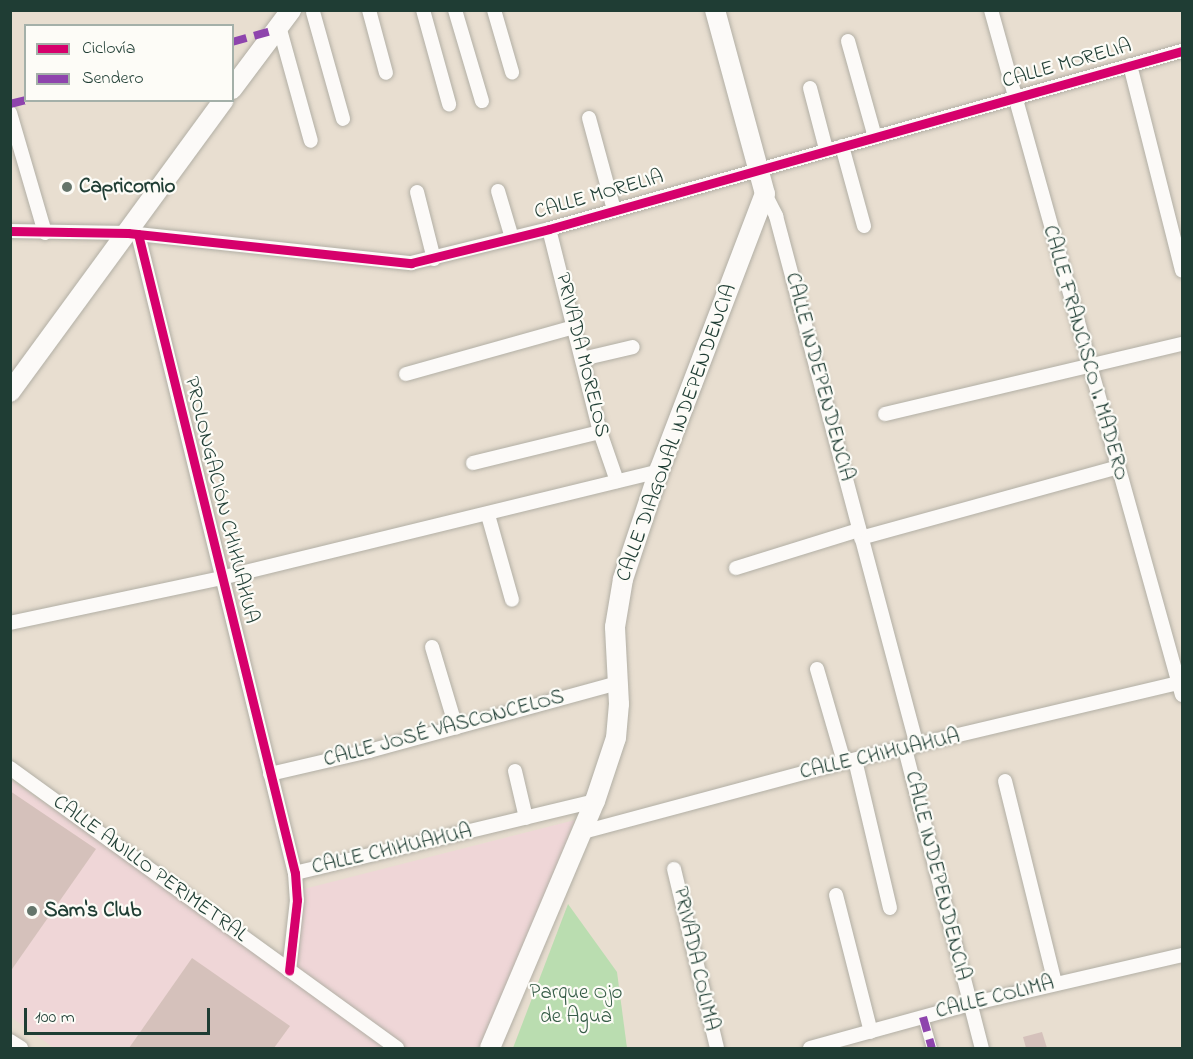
<!DOCTYPE html>
<html>
<head>
<meta charset="utf-8">
<style>
	body { margin:0 }
	#map { position:relative; width:1193px; height:1059px; overflow:hidden; background:#e8ded0; font-family:"Indie Flower",sans-serif }
	div>[style] { position:absolute }
	.built>* { inset:0; background:#efd6d7 }
	.green>* { inset:0; background:#baddb0 }
	.building>* { inset:0; background:#d5c1bb }
	.roads { filter:drop-shadow(0 0 2px #b2afa5) drop-shadow(0 0 2px #b2afa5) }
	.pedestrian>* { height:10px; margin:-5px; padding:0 5px; transform-origin:5px; border-radius:5px; background:#fcfaf8 }
	.minor>* { height:14px; margin:-7px; padding:0 7px; transform-origin:7px; border-radius:7px; background:#fcfaf8 }
	.secondary>* { height:20px; margin:-10px; padding:0 10px; transform-origin:10px; border-radius:10px; background:#fcfaf8 }
	.quiet>* { height:8px; margin-top:-4px; transform-origin:0; background:repeating-linear-gradient(90deg,#8e44ad 0 15px,transparent 0 23px) }
	.cycleway>* { height:9px; margin:-4.5px; padding:0 4.5px; transform-origin:4.5px; border-radius:4.5px; background:#d6006c }
	.dots>* { width:16px; height:16px; translate:-50% -50%; box-sizing:border-box; border:3px solid #fdfcf7; border-radius:50% }
	span { translate:-50% -50%; white-space:nowrap; text-align:center; line-height:1.15; -webkit-text-stroke:4.5px #fdfcf7; paint-order:stroke }
	.street-label { font-size:21px; color:#1f3d34 }
	.poi-label { font-size:21px; color:#1f3d34; font-weight:700 }
	.left { translate:0 -50%; text-align:left }
	.park-label { font-size:21px; color:#375d48 }
	.frame { position:absolute; inset:0; border:12px solid #1f3d34; pointer-events:none }
	.legend { position:absolute; left:24px; top:24px; width:210px; height:78px; box-sizing:border-box; background:#fdfcf7; border:2px solid #a4b0a9; margin:0; padding:8px 10px; list-style:none; font-size:18px; color:#1f3d34 }
	.legend li { display:flex; align-items:center; gap:12px; height:30px }
	.legend b { width:30px; border:2px solid #a4b0a9 }
	.scale { position:absolute; left:24px; top:1008px; width:186px; height:27px; box-sizing:border-box; border:3px solid #1f3d34; border-top:0; padding-left:8px; font-size:18px; line-height:21px; white-space:nowrap; color:#1f3d34; -webkit-text-stroke:4px #fdfcf7; paint-order:stroke }
</style>
</head>
<body>
<div id="map">
	<div class="built">
		<i style="clip-path:polygon(11px 780px,283px 965px,296px 891px,575px 820px,483px 1048px,54px 1048px,11px 1017px)"></i>
	</div>
	<div class="green">
		<i style="clip-path:polygon(568px 904px,617px 972px,627px 1048px,513px 1048px)"></i>
	</div>
	<div class="building">
		<i style="clip-path:polygon(10px 791px,96px 849px,10px 972px)"></i>
		<i style="clip-path:polygon(192px 958px,290px 1026px,274px 1048px,129px 1048px)"></i>
		<i style="clip-path:polygon(1042px 1032px,1047px 1048px,1026px 1048px,1023px 1037px)"></i>
	</div>
	<div class="roads">
		<div class="pedestrian">
			<i style="left:923px;top:1017px;width:32px;rotate:74deg"></i>
		</div>
		<div class="minor">
			<i style="left:369px;top:10px;width:65px;rotate:74.9deg"></i>
			<i style="left:423px;top:10px;width:98px;rotate:74.5deg"></i>
			<i style="left:455px;top:10px;width:95px;rotate:73.5deg"></i>
			<i style="left:494px;top:10px;width:65px;rotate:73.8deg"></i>
			<i style="left:991px;top:10px;width:711px;rotate:74.42deg"></i>
			<i style="left:313px;top:12px;width:111px;rotate:74.3deg"></i>
			<i style="left:279px;top:26px;width:119px;rotate:74.5deg"></i>
			<i style="left:848px;top:41px;width:100px;rotate:74.3deg"></i>
			<i style="left:1130px;top:65px;width:212px;rotate:75.8deg"></i>
			<i style="left:810px;top:88px;width:63px;rotate:75.3deg"></i>
			<i style="left:10px;top:113px;width:125px;rotate:73.7deg"></i>
			<i style="left:589px;top:118px;width:95px;rotate:74.8deg"></i>
			<i style="left:842px;top:146px;width:83px;rotate:74.6deg"></i>
			<i style="left:498px;top:191px;width:49px;rotate:73.4deg"></i>
			<i style="left:417px;top:192px;width:69px;rotate:75.8deg"></i>
			<i style="left:765px;top:194px;width:25px;rotate:63deg"></i>
			<i style="left:776px;top:216px;width:548px;rotate:75.1deg"></i>
			<i style="left:549px;top:229px;width:209px;rotate:75.9deg"></i>
			<i style="left:600px;top:432px;width:52px;rotate:70.9deg"></i>
			<i style="left:10px;top:231px;width:118px;rotate:1deg"></i>
			<i style="left:128px;top:233px;width:285px;rotate:6.1deg"></i>
			<i style="left:411px;top:263px;width:142px;rotate:-13.8deg"></i>
			<i style="left:549px;top:229px;width:658px;rotate:-15.71deg"></i>
			<i style="left:138px;top:234px;width:658px;rotate:76.2deg"></i>
			<i style="left:295px;top:873px;width:27px;rotate:86deg"></i>
			<i style="left:297px;top:900px;width:71px;rotate:96.4deg"></i>
			<i style="left:582px;top:359px;width:52px;rotate:-13.2deg"></i>
			<i style="left:406px;top:374px;width:174px;rotate:-15.6deg"></i>
			<i style="left:885px;top:414px;width:305px;rotate:-13.3deg"></i>
			<i style="left:473px;top:463px;width:131px;rotate:-13.7deg"></i>
			<i style="left:488px;top:515px;width:88px;rotate:74.2deg"></i>
			<i style="left:861px;top:538px;width:264px;rotate:-15.4deg"></i>
			<i style="left:736px;top:568px;width:129px;rotate:-17.2deg"></i>
			<i style="left:10px;top:623px;width:216px;rotate:-12deg"></i>
			<i style="left:221px;top:578px;width:451px;rotate:-13.7deg"></i>
			<i style="left:432px;top:647px;width:84px;rotate:73.3deg"></i>
			<i style="left:817px;top:669px;width:97px;rotate:73.8deg"></i>
			<i style="left:905px;top:749px;width:309px;rotate:75.6deg"></i>
			<i style="left:855px;top:760px;width:152px;rotate:76.7deg"></i>
			<i style="left:10px;top:768px;width:478px;rotate:35.9deg"></i>
			<i style="left:515px;top:771px;width:48px;rotate:76.8deg"></i>
			<i style="left:270px;top:774px;width:102px;rotate:-13.1deg"></i>
			<i style="left:369px;top:751px;width:257px;rotate:-15.3deg"></i>
			<i style="left:1005px;top:781px;width:208px;rotate:76.1deg"></i>
			<i style="left:583px;top:832px;width:270px;rotate:-15deg"></i>
			<i style="left:844px;top:762px;width:344px;rotate:-13.3deg"></i>
			<i style="left:674px;top:869px;width:184px;rotate:76.5deg"></i>
			<i style="left:295px;top:873px;width:309px;rotate:-13.5deg"></i>
			<i style="left:836px;top:895px;width:141px;rotate:75.7deg"></i>
			<i style="left:10px;top:1041px;width:13px;rotate:32deg"></i>
			<i style="left:810px;top:1048px;width:166px;rotate:-15.4deg"></i>
			<i style="left:970px;top:1004px;width:218px;rotate:-13deg"></i>
		</div>
		<div class="secondary">
			<i style="left:232px;top:89px;width:99px;rotate:-53.2deg"></i>
			<i style="left:10px;top:392px;width:362px;rotate:-53.8deg"></i>
			<i style="left:490px;top:1048px;width:268px;rotate:-67deg"></i>
			<i style="left:595px;top:801px;width:66px;rotate:-71.6deg"></i>
			<i style="left:616px;top:738px;width:34px;rotate:-85deg"></i>
			<i style="left:619px;top:704px;width:77px;rotate:-93deg"></i>
			<i style="left:615px;top:627px;width:49px;rotate:-80.5deg"></i>
			<i style="left:623px;top:579px;width:114px;rotate:-71.6deg"></i>
			<i style="left:659px;top:471px;width:297px;rotate:-69.1deg"></i>
			<i style="left:765px;top:194px;width:191px;rotate:-105.2deg"></i>
		</div>
	</div>
	<div class="quiet">
		<i style="left:232px;top:42px;width:45px;rotate:-15.6deg"></i>
		<i style="left:10px;top:104px;width:16px;rotate:-14deg"></i>
		<i style="left:923px;top:1017px;width:32px;rotate:74deg"></i>
	</div>
	<div class="cycleway">
		<i style="left:10px;top:231px;width:118px;rotate:1deg"></i>
		<i style="left:128px;top:233px;width:285px;rotate:6.1deg"></i>
		<i style="left:411px;top:263px;width:142px;rotate:-13.8deg"></i>
		<i style="left:549px;top:229px;width:658px;rotate:-15.71deg"></i>
		<i style="left:138px;top:234px;width:658px;rotate:76.2deg"></i>
		<i style="left:295px;top:873px;width:27px;rotate:86deg"></i>
		<i style="left:297px;top:900px;width:71px;rotate:96.4deg"></i>
	</div>
	<div class="dots">
		<i style="left:67px;top:187px;background:#65756b"></i>
		<i style="left:32px;top:911px;background:#65756b"></i>
	</div>
	<div class="street-label">
		<span style="left:1067px;top:64px;rotate:-16deg">CALLE MORELIA</span>
		<span style="left:599px;top:195px;rotate:-16deg">CALLE MORELIA</span>
		<span style="left:1085px;top:353px;rotate:74deg">CALLE FRANCISCO I. MADERO</span>
		<span style="left:582px;top:355px;rotate:76deg">PRIVADA MORELOS</span>
		<span style="left:819px;top:377px;rotate:75deg">CALLE INDEPENDENCIA</span>
		<span style="left:677px;top:433px;rotate:-70deg">CALLE DIAGONAL INDEPENDENCIA</span>
		<span style="left:221px;top:500px;rotate:76deg">PROLONGACIÓN CHIHUAHUA</span>
		<span style="left:444px;top:729px;rotate:-15deg">CALLE JOSÉ VASCONCELOS</span>
		<span style="left:880px;top:755px;rotate:-13deg">CALLE CHIHUAHUA</span>
		<span style="left:392px;top:850px;rotate:-13deg">CALLE CHIHUAHUA</span>
		<span style="left:150px;top:869px;rotate:36deg">CALLE ANILLO PERIMETRAL</span>
		<span style="left:937px;top:876px;rotate:76deg">CALLE INDEPENDENCIA</span>
		<span style="left:695px;top:959px;rotate:77deg">PRIVADA COLIMA</span>
		<span style="left:995px;top:998px;rotate:-14deg">CALLE COLIMA</span>
	</div>
	<div class="poi-label">
		<span class="left" style="left:79px;top:187px">Capricornio</span>
		<span class="left" style="left:44px;top:911px">Sam's Club</span>
	</div>
	<div class="park-label">
		<span style="left:576px;top:1005px">Parque Ojo<br>de Agua</span>
	</div>
	<div class="frame"></div>
	<ul class="legend">
	<li><b style="height:8px;background:#d6006c"></b>Ciclovía</li>
	<li><b style="height:8px;background:#8e44ad"></b>Sendero</li>
	</ul>
	<div class="scale">100 m</div>
</div>
</body>
</html>
